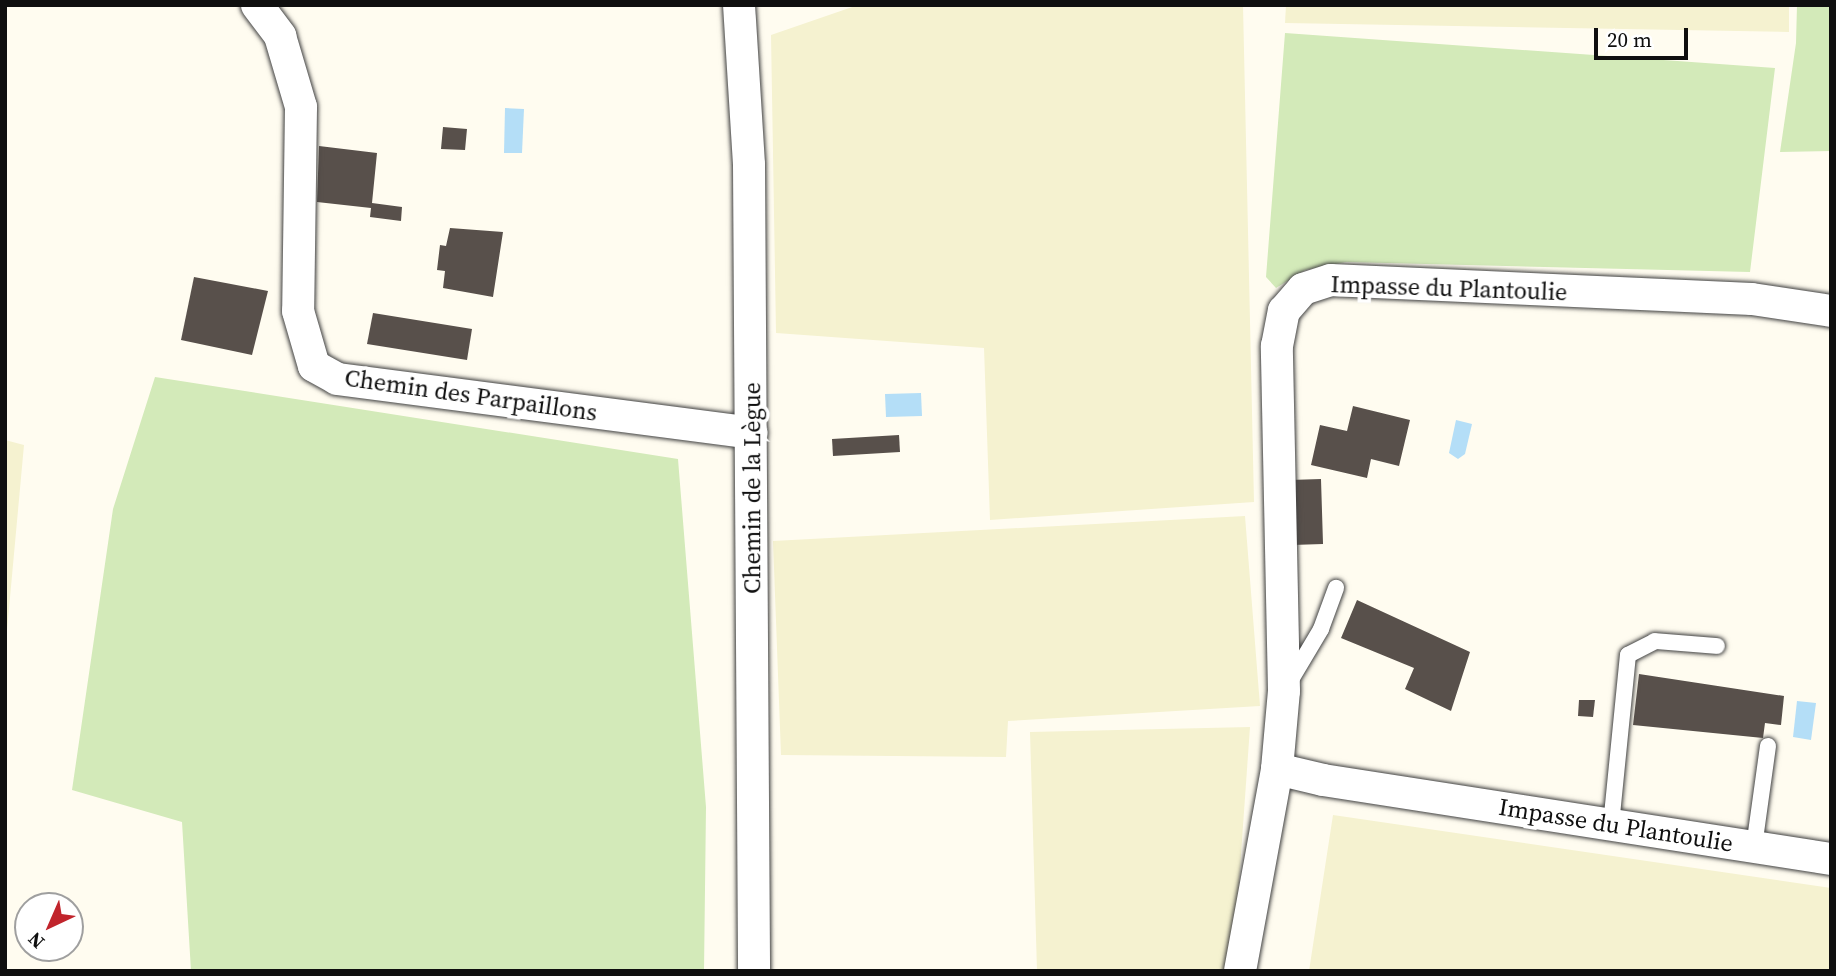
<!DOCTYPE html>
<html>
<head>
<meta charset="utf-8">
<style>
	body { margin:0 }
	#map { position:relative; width:1836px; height:976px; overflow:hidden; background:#fffcf0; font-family:"Source Serif 4",serif }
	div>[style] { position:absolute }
	.farmland>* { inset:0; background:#f5f2d0 }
	.green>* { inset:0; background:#d3eab9 }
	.water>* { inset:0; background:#b4def7 }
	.building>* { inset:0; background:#58504b }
	.roads { filter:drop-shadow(0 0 2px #424242) drop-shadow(0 0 2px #424242) }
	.service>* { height:16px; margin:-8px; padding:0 8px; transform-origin:8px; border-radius:8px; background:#fff }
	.minor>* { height:32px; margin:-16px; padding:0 16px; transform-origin:16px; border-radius:16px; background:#fff }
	span { translate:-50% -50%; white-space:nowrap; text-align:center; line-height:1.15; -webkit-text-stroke:7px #fff; paint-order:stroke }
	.street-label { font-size:24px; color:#0f0f0f }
	.frame { position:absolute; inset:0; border:7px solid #0f0f0f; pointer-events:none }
	.north { position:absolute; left:14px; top:892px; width:70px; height:70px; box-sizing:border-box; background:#fff; border:2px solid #9f9f9f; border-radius:50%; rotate:224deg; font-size:19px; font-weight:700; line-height:28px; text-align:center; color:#0f0f0f }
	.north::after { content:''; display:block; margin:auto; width:24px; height:32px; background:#c1242c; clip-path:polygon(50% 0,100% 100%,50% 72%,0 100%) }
	.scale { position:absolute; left:1594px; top:28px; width:94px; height:32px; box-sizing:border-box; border:4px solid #0f0f0f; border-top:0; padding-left:9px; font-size:21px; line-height:24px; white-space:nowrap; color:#0f0f0f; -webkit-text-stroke:5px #fff; paint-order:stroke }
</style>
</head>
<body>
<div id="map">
	<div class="farmland">
		<i style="clip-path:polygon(858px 5px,1243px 5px,1254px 502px,990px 520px,984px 348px,776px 333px,771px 35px)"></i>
		<i style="clip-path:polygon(1286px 5px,1789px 5px,1789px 32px,1285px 23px)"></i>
		<i style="clip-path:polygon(5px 440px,24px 445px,5px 652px)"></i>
		<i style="clip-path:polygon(1245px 516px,1260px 706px,1008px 721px,1006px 757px,781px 755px,773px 541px)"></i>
		<i style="clip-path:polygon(1250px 727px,1235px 939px,1226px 971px,1037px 971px,1030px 732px)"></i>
		<i style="clip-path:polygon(1333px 815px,1831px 888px,1831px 971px,1309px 971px)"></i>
	</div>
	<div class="green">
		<i style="clip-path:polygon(1797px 5px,1831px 5px,1831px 151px,1780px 152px,1796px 43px)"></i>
		<i style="clip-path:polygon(1285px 33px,1775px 68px,1750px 272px,1346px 262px,1305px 270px,1276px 288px,1266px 277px)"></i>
		<i style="clip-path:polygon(155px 377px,678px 459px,706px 807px,704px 971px,191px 971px,182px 822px,72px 790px,113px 509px)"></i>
	</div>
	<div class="water">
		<i style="clip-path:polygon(505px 108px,524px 109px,522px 153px,504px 153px)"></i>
		<i style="clip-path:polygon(921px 393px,922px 416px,886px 417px,885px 394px)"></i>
		<i style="clip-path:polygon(1456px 420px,1472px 424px,1465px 454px,1458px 459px,1449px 453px)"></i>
		<i style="clip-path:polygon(1797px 701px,1816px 703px,1811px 740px,1793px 737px)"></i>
	</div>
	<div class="building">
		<i style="clip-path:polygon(443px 127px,467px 129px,465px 150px,441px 149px)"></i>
		<i style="clip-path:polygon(319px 146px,377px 153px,372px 203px,402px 207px,401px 221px,370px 217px,371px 208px,317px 202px)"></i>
		<i style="clip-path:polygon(450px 228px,503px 232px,493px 297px,443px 288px,445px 271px,437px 270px,440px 245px,446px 246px)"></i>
		<i style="clip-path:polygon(194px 277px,268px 291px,252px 355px,181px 340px)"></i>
		<i style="clip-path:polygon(373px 313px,472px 329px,467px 360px,367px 344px)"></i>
		<i style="clip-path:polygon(1353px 406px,1410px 420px,1399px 466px,1371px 459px,1367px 478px,1311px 465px,1320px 425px,1347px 431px)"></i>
		<i style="clip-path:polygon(899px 435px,900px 452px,833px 456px,832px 439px)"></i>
		<i style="clip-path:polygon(1321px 479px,1323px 544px,1292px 545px,1290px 480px)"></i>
		<i style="clip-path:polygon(1357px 600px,1470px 652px,1451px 711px,1405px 689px,1414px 668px,1341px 638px)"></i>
		<i style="clip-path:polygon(1639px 674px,1784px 696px,1781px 725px,1765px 723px,1763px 738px,1633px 725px)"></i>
		<i style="clip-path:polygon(1579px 700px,1595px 700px,1593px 717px,1578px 716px)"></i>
	</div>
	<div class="roads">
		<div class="service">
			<i style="left:1289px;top:683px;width:63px;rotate:-59.3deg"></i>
			<i style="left:1321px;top:629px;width:44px;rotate:-69.9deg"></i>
			<i style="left:1611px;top:825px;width:171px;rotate:-84.3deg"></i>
			<i style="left:1628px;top:655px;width:30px;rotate:-27deg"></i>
			<i style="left:1655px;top:641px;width:62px;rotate:4.6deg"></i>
			<i style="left:1754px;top:847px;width:102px;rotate:-82.1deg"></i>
		</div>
		<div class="minor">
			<i style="left:257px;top:5px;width:39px;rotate:53deg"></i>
			<i style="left:280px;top:36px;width:74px;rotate:73.5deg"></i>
			<i style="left:301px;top:107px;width:204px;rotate:90.8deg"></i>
			<i style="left:298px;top:311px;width:57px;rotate:73.8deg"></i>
			<i style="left:314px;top:366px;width:26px;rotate:29deg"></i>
			<i style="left:337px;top:379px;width:418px;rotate:7.4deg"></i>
			<i style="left:739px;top:5px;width:160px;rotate:86.4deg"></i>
			<i style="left:749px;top:165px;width:806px;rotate:89.64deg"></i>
			<i style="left:1277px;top:769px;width:47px;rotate:13.4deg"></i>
			<i style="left:1323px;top:780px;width:514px;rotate:8.84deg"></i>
			<i style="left:1240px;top:971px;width:205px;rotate:-79.6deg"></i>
			<i style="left:1277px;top:769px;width:78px;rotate:-84.9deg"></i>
			<i style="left:1284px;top:691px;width:345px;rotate:-91.2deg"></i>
			<i style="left:1277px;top:346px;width:36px;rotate:-79deg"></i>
			<i style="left:1284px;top:311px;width:29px;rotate:-49deg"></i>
			<i style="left:1303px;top:289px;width:29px;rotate:-18deg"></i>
			<i style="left:1331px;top:280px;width:421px;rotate:2.6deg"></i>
			<i style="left:1752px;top:299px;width:80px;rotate:8.6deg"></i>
		</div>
	</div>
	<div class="street-label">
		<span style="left:1449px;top:288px;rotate:2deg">Impasse du Plantoulie</span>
		<span style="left:471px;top:395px;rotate:8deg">Chemin des Parpaillons</span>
		<span style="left:752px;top:488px;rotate:-90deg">Chemin de la Lègue</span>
		<span style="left:1616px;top:825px;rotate:9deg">Impasse du Plantoulie</span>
	</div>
	<div class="frame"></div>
	<div class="north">N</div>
	<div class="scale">20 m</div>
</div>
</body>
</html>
